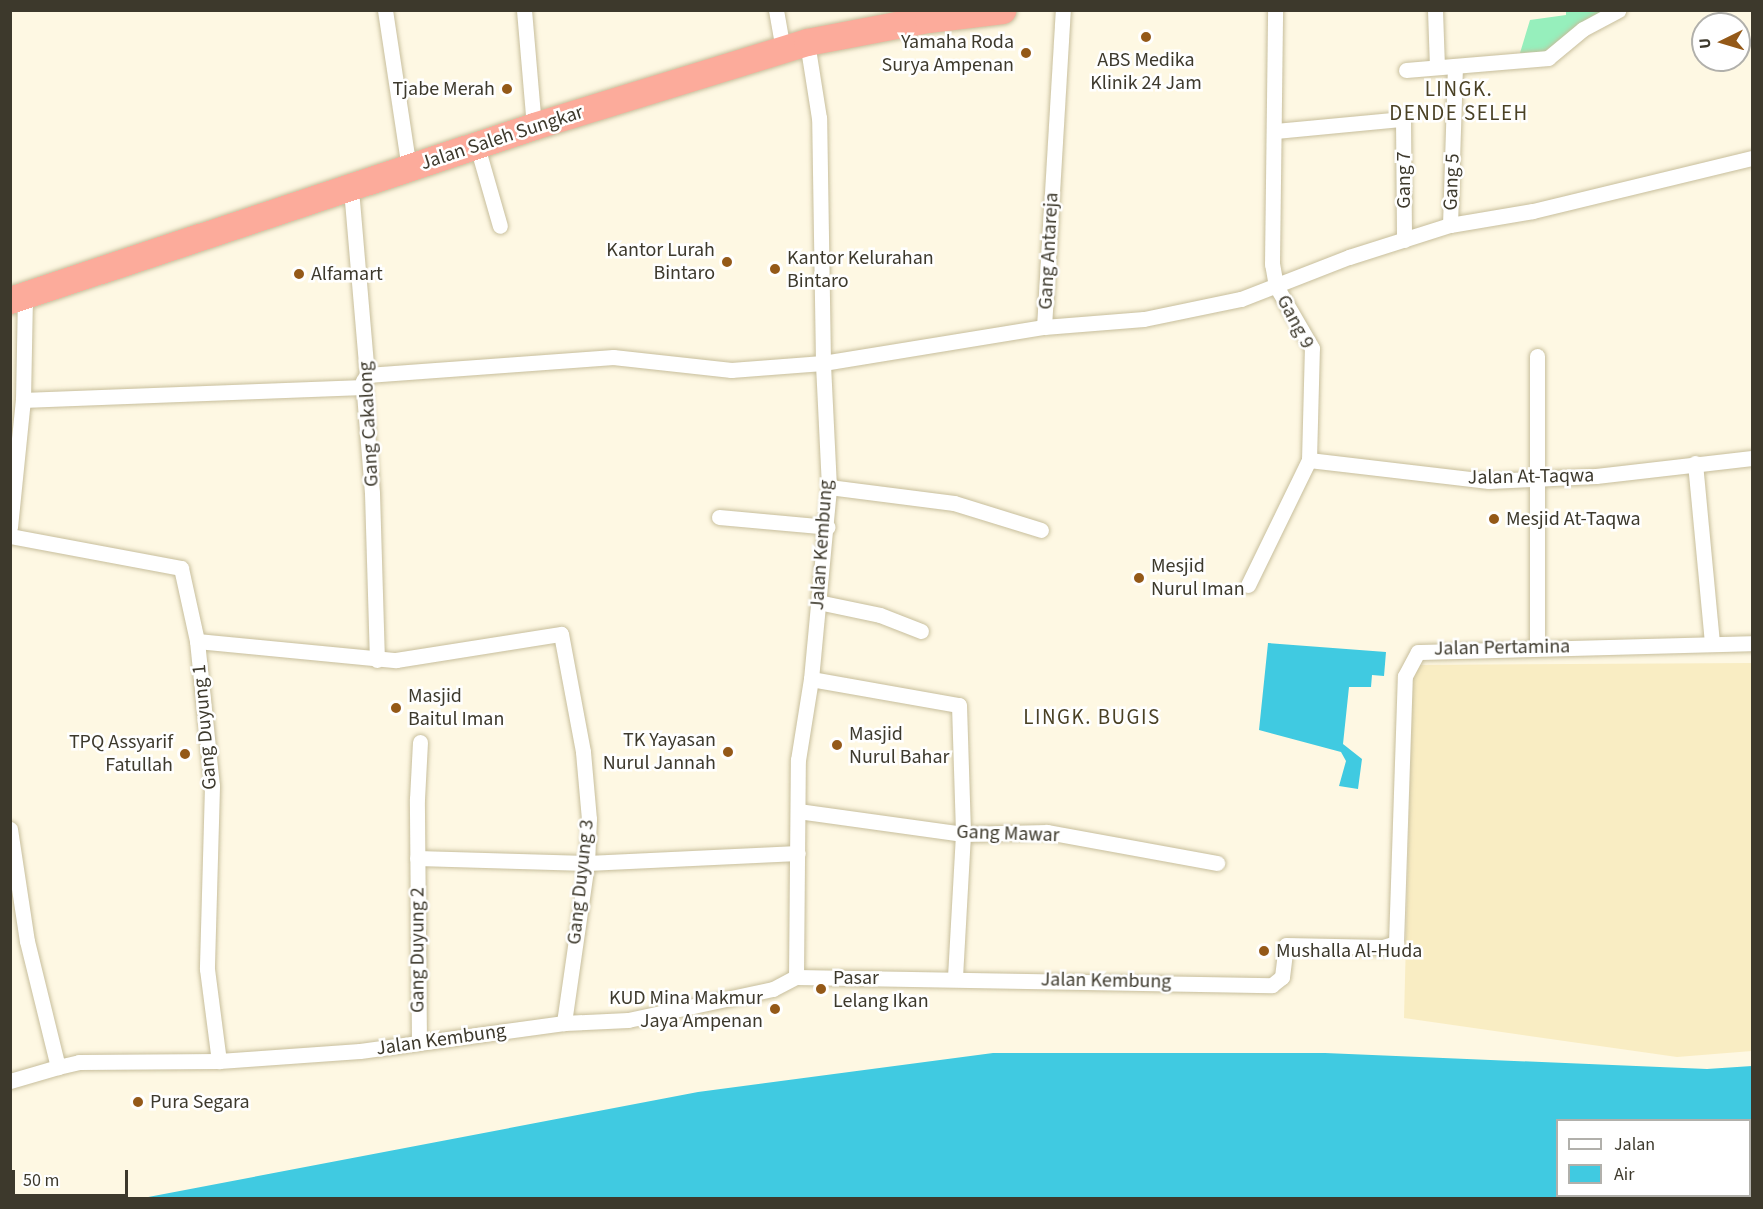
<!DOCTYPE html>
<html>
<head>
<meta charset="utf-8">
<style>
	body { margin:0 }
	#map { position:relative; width:1763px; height:1209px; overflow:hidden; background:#fef8e3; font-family:"Source Sans 3",sans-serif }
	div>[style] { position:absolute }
	.built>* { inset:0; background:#f9edc3 }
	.green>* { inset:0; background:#96efbc }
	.water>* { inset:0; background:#40cae1 }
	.roads { filter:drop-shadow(0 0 2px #c7be9c) drop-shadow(0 0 2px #c7be9c) }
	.street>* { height:15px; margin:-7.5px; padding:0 7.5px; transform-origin:7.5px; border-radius:7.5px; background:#fff }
	.highway>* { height:27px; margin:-13.5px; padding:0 13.5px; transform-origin:13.5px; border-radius:13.5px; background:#fcab9b }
	.dots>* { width:16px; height:16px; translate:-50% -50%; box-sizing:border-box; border:3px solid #fff; border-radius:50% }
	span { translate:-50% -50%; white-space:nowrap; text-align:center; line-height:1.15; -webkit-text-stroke:5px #fff; paint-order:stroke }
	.poi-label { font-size:20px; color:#3d392c }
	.right { translate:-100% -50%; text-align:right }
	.left { translate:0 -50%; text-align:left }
	.street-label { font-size:20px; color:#3d392c }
	.neighbourhood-label { font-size:21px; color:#4a4124; letter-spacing:1.5px }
	.frame { position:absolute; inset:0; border:12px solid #3d392c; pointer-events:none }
	.legend { position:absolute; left:1556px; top:1119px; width:195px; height:78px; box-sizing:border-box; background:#fff; border:2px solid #b1b0ab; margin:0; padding:8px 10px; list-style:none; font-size:18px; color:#3d392c }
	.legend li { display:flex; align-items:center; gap:12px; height:30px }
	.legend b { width:30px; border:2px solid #b1b0ab }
	.north { position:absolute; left:1691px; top:12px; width:60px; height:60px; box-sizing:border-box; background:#fff; border:2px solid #b1b0ab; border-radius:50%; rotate:265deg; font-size:16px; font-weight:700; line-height:24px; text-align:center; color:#3d392c }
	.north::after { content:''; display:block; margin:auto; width:21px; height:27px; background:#945918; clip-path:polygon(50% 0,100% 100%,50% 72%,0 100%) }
	.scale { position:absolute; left:12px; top:1170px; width:116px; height:27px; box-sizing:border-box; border:3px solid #3d392c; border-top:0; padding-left:8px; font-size:18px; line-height:21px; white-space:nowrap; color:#3d392c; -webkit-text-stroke:4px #fff; paint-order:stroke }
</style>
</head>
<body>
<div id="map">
	<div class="built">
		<i style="clip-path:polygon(1752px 663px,1752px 1051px,1677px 1057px,1404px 1018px,1413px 665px)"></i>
	</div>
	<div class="green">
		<i style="clip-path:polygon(1566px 11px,1605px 11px,1545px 52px,1520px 53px,1530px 20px,1566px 15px)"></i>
	</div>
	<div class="water">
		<i style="clip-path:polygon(1268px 643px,1386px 652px,1384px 676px,1372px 675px,1371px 687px,1349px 687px,1343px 744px,1362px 759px,1358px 789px,1339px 786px,1346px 761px,1341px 752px,1259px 730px)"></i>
		<i style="clip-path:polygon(evenodd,993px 1053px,1325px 1053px,1707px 1069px,1752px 1066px,1752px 1198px,143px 1198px,698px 1092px,993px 1053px,1558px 1120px,1750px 1120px,1750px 1196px,1558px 1196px,1558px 1120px)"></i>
	</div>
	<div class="roads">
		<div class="street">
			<i style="left:385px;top:10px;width:161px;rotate:81.4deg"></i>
			<i style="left:524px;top:10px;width:116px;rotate:85.1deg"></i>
			<i style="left:776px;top:10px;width:40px;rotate:80deg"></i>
			<i style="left:1435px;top:10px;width:57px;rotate:88deg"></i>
			<i style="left:1406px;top:70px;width:143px;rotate:-4.8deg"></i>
			<i style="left:1548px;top:58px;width:45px;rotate:-39.6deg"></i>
			<i style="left:1583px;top:29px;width:40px;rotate:-28deg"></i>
			<i style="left:1275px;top:131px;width:129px;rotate:-5.4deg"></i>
			<i style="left:1403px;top:119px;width:121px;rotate:89.5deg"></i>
			<i style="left:477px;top:146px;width:83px;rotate:74deg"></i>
			<i style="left:351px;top:189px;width:187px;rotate:85.1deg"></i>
			<i style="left:367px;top:375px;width:7px;rotate:124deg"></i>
			<i style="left:363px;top:381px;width:112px;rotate:85.4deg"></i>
			<i style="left:372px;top:493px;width:167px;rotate:88.3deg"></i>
			<i style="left:1450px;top:225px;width:159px;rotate:-88.2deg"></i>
			<i style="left:1044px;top:327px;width:318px;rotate:-86.6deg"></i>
			<i style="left:1537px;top:356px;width:291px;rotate:90deg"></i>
			<i style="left:367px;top:375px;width:247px;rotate:-4.2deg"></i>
			<i style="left:613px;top:357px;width:119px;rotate:6.3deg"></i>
			<i style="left:731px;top:370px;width:92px;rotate:-4.4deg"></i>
			<i style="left:823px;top:363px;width:224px;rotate:-9.3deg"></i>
			<i style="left:1044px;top:327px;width:100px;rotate:-4.6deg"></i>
			<i style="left:1144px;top:319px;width:99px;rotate:-11.7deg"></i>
			<i style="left:1241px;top:299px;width:116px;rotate:-21.3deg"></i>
			<i style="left:1349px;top:257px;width:106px;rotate:-17.6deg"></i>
			<i style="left:1450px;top:225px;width:84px;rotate:-9.6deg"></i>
			<i style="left:1533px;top:211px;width:225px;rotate:-13.6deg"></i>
			<i style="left:23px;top:400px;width:340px;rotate:-2.2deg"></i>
			<i style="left:1309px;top:460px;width:181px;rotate:6.7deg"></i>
			<i style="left:1489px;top:481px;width:107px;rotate:-2.7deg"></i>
			<i style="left:1596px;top:476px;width:157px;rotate:-6.6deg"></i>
			<i style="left:1695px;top:463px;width:181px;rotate:84.6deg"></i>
			<i style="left:829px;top:487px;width:126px;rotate:7.3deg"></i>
			<i style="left:954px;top:503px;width:91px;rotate:17.2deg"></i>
			<i style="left:719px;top:517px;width:109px;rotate:5.2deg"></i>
			<i style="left:10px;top:527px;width:128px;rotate:-84.2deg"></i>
			<i style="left:23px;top:400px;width:104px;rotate:-88.9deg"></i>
			<i style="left:10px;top:536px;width:174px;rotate:10.6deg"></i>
			<i style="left:181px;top:568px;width:75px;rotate:77.6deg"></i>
			<i style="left:197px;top:641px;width:146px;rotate:84.1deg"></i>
			<i style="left:212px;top:786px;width:183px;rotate:91.6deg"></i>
			<i style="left:207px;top:969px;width:93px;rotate:82.6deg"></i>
			<i style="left:1248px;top:585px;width:139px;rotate:-64deg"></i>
			<i style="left:1309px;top:460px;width:112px;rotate:-88.5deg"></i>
			<i style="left:1312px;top:348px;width:72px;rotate:-120.1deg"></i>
			<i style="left:1276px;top:286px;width:22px;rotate:-100deg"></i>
			<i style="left:1272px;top:264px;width:254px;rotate:-89.3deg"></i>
			<i style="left:818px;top:602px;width:63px;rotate:11.8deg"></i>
			<i style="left:880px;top:615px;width:44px;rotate:21.3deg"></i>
			<i style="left:197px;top:641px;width:200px;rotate:5.5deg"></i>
			<i style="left:396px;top:660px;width:167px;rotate:-9deg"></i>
			<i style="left:561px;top:634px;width:120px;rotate:79.4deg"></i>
			<i style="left:583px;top:752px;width:67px;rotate:84.9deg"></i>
			<i style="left:589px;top:819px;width:44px;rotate:92.6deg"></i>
			<i style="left:587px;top:863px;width:162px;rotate:98.2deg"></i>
			<i style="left:811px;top:679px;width:150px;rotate:10deg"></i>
			<i style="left:959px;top:705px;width:129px;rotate:88.2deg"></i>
			<i style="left:963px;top:834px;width:144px;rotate:93.2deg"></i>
			<i style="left:798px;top:811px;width:167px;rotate:7.9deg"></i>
			<i style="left:963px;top:834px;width:84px;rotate:-1.4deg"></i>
			<i style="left:1047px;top:832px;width:173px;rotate:10.3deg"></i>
			<i style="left:10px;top:829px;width:113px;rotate:81.4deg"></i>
			<i style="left:27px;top:941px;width:130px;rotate:76.2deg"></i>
			<i style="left:58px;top:1067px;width:22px;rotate:-13deg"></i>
			<i style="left:79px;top:1062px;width:140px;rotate:-0.4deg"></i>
			<i style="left:219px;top:1061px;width:141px;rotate:-4.1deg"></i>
			<i style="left:360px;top:1051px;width:206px;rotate:-7.8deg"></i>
			<i style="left:564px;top:1023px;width:64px;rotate:-2.7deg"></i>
			<i style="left:628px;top:1020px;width:148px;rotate:-12.1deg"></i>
			<i style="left:773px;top:989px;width:26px;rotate:-28deg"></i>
			<i style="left:796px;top:977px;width:476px;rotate:1deg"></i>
			<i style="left:1272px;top:985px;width:13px;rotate:-39deg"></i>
			<i style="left:1282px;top:977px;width:32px;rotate:-83deg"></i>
			<i style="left:1286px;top:945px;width:97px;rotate:1.2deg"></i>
			<i style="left:1383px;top:947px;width:14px;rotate:-17deg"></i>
			<i style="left:1396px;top:943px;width:267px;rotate:-88.1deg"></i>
			<i style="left:1405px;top:676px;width:27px;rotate:-62deg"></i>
			<i style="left:1418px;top:652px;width:334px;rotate:-1.5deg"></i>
			<i style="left:417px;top:858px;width:170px;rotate:1.7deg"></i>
			<i style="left:587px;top:863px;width:211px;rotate:-2.7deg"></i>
			<i style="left:796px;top:977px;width:217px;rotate:-89.5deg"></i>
			<i style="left:798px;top:760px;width:82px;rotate:-80.9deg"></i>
			<i style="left:811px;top:679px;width:193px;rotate:-84.6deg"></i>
			<i style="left:829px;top:487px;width:124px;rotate:-92.8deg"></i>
			<i style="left:823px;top:363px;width:245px;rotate:-90.9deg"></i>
			<i style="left:819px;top:118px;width:77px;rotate:-99deg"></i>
			<i style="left:419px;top:1043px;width:244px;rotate:-90.5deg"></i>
			<i style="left:417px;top:799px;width:57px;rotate:-87deg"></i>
			<i style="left:10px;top:1081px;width:50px;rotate:-16.3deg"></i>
		</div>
		<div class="highway">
			<i style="left:10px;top:300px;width:552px;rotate:-18.37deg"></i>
			<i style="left:534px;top:126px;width:286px;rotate:-17.1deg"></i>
			<i style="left:807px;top:42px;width:123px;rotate:-10.8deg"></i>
			<i style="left:928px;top:19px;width:75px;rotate:-6.9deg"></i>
		</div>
	</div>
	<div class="dots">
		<i style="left:1146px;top:37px;background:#945918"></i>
		<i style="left:1026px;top:53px;background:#945918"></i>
		<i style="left:507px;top:89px;background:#945918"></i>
		<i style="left:727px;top:262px;background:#945918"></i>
		<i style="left:775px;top:269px;background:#945918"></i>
		<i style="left:299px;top:274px;background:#945918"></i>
		<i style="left:1494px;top:519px;background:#945918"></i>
		<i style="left:1139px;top:578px;background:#945918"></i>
		<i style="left:396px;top:708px;background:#945918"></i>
		<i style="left:837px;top:745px;background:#945918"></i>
		<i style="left:728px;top:752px;background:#945918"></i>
		<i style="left:185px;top:754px;background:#945918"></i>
		<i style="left:1264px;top:951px;background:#945918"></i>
		<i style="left:821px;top:989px;background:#945918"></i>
		<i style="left:775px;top:1009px;background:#945918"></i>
		<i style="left:138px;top:1102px;background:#945918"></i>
	</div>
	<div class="poi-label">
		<span class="right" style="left:1014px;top:54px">Yamaha Roda<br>Surya Ampenan</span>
		<span style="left:1146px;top:72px">ABS Medika<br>Klinik 24 Jam</span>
		<span class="right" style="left:495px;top:89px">Tjabe Merah</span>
		<span class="right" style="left:715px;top:262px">Kantor Lurah<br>Bintaro</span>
		<span class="left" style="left:787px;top:270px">Kantor Kelurahan<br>Bintaro</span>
		<span class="left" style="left:311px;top:274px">Alfamart</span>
		<span class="left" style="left:1506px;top:519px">Mesjid At-Taqwa</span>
		<span class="left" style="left:1151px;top:578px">Mesjid<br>Nurul Iman</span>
		<span class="left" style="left:408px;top:708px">Masjid<br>Baitul Iman</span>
		<span class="left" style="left:849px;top:746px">Masjid<br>Nurul Bahar</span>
		<span class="right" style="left:716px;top:752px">TK Yayasan<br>Nurul Jannah</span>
		<span class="right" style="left:173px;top:754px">TPQ Assyarif<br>Fatullah</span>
		<span class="left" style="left:1276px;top:951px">Mushalla Al-Huda</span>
		<span class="left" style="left:833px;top:990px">Pasar<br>Lelang Ikan</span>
		<span class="right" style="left:763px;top:1010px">KUD Mina Makmur<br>Jaya Ampenan</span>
		<span class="left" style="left:150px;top:1102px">Pura Segara</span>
	</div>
	<div class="street-label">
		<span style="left:502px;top:138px;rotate:-18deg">Jalan Saleh Sungkar</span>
		<span style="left:1404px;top:180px;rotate:-90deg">Gang 7</span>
		<span style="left:1452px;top:182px;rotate:-88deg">Gang 5</span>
		<span style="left:1049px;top:251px;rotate:-87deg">Gang Antareja</span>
		<span style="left:1295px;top:322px;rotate:62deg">Gang 9</span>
		<span style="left:369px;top:424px;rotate:-93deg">Gang Cakalong</span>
		<span style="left:1531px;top:477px;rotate:-1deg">Jalan At-Taqwa</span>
		<span style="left:822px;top:545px;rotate:-86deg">Jalan Kembung</span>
		<span style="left:1502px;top:648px;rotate:-1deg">Jalan Pertamina</span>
		<span style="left:205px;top:727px;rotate:-95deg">Gang Duyung 1</span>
		<span style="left:1008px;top:834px;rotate:2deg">Gang Mawar</span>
		<span style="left:581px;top:882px;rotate:-84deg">Gang Duyung 3</span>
		<span style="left:418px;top:950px;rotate:-90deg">Gang Duyung 2</span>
		<span style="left:1106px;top:981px;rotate:1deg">Jalan Kembung</span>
		<span style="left:441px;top:1040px;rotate:-8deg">Jalan Kembung</span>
	</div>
	<div class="neighbourhood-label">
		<span style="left:1459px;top:101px">LINGK.<br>DENDE SELEH</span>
		<span style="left:1092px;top:717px">LINGK. BUGIS</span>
	</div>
	<div class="frame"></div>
	<ul class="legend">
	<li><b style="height:8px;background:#fff"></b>Jalan</li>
	<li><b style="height:16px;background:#40cae1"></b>Air</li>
	</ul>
	<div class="north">U</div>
	<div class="scale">50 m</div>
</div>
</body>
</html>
